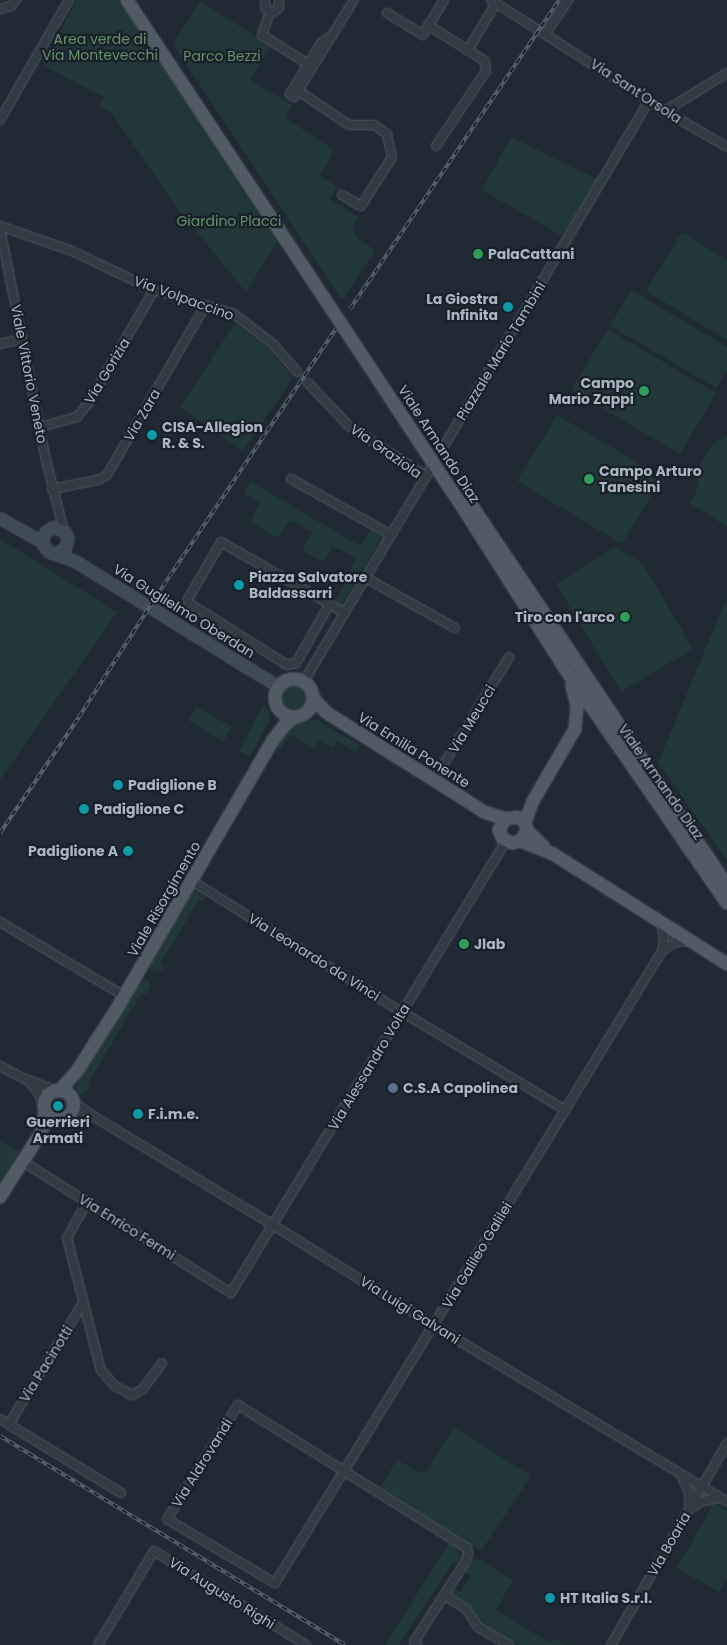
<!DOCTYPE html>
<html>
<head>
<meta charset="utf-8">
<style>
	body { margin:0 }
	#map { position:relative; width:727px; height:1645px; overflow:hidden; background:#1f2a35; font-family:Poppins,sans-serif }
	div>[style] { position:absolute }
	.green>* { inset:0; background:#223737 }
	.round { border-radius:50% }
	.minor-tunnel>* { height:8px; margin-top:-4px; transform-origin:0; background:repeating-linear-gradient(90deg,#343f4a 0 8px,transparent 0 12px) }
	.roads { filter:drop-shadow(0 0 1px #505964) drop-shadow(0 0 1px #505964) }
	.minor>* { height:8px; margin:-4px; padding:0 4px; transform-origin:4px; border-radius:4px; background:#323c45 }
	.secondary>* { height:11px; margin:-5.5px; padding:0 5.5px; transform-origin:5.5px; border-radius:5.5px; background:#404b58 }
	.primary>* { height:12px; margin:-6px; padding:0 6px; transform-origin:6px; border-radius:6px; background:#505b66 }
	.primary>.ring { margin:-6px; padding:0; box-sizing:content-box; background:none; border:12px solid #505b66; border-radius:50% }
	.rail>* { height:4px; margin-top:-2px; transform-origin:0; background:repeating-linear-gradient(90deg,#18212a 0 5.5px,#54606d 0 11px); box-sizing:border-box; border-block:1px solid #54606d }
	.dots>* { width:14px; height:14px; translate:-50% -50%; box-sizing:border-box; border:2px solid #18212a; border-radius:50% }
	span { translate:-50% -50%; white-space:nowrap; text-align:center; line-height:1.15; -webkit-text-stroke:4.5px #18212a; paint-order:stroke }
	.park-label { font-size:14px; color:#65926c }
	.street-label { font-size:14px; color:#acb6c3 }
	.poi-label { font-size:14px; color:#acb6c3; font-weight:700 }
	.left { translate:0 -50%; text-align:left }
	.right { translate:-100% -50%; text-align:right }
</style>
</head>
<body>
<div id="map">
	<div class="green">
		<i style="clip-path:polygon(77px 0,119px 0,279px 238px,246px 292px,177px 208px,111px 112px,99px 106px,104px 97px,42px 65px)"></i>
		<i style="clip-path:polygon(200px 1px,271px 46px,250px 80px,292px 105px,285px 118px,334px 150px,320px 176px,337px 187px,330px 199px,358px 217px,353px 227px,357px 238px,375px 250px,342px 300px,173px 44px)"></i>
		<i style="clip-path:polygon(511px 137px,597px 179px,562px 236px,482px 190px)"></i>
		<i style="clip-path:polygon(682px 232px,727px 260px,727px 340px,646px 291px)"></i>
		<i style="clip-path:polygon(631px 290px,727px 347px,727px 370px,716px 388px,610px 326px)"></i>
		<i style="clip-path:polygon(235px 323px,269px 349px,293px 378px,243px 451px,180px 407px)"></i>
		<i style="clip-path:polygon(608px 329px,716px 393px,680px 454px,571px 390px)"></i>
		<i style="clip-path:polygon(557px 415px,662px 477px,622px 544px,517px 481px)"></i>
		<i style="clip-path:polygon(727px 435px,727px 527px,690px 503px,698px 488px,697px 474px,704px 456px,714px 444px)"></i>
		<i style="clip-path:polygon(250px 481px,360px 546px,371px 530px,382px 536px,340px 608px,334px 605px,356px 558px,333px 546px,324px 562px,302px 551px,312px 532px,290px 520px,278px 538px,250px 522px,259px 503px,244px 493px)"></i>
		<i style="clip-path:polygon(0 539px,117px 612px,0 780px)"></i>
		<i style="clip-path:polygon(615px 547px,642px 563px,693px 649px,621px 692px,556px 584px)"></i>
		<i style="clip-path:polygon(727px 597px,727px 860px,658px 763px)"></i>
		<i class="round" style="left:280px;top:684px;width:28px;height:28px"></i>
		<i style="clip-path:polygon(264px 703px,271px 717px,250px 757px,239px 751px)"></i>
		<i style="clip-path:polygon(196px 706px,232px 727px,223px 742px,188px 720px)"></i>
		<i style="clip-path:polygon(316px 719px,359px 745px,355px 751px,337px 741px,332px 748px,319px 740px,314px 749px,290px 734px,280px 750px,275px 746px,294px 726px)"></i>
		<i style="clip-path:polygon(196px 891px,204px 896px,205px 900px,199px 900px,160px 964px,165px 965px,161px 971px,152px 972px,148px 966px,193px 892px)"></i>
		<i style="clip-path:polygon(141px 978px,149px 980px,151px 987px,146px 994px,141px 994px,88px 1083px,91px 1084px,86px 1092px,77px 1096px,76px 1088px,81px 1074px)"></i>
		<i class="round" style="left:48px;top:1095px;width:22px;height:22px"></i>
		<i style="clip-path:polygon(0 1140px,20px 1152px,0 1187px)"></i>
		<i style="clip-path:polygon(454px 1427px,531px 1476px,481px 1551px,380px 1487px,397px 1460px,419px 1472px,427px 1471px)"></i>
		<i style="clip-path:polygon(714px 1503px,727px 1511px,727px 1578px,719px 1592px,677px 1568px)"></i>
		<i style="clip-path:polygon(449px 1543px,460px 1550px,459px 1562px,457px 1564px,453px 1562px,399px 1645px,385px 1645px)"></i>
		<i style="clip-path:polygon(474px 1559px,479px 1559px,513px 1580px,496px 1610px,550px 1643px,554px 1638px,566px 1645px,519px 1645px,481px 1623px,470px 1605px,451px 1593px,454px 1588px,460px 1592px,471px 1576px,465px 1572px)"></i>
	</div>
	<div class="minor-tunnel">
		<i style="left:432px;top:466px;width:23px;rotate:-59deg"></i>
	</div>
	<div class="roads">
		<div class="minor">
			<i style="left:265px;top:0;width:9px;rotate:84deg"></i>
			<i style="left:266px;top:9px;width:8px;rotate:23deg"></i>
			<i style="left:273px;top:12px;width:7px;rotate:-34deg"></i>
			<i style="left:279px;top:8px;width:8px;rotate:-90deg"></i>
			<i style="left:491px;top:0;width:206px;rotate:32.5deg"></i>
			<i style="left:665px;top:111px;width:72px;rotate:30.1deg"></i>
			<i style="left:0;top:9px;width:11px;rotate:-15deg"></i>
			<i style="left:11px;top:6px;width:8px;rotate:-50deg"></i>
			<i style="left:270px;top:12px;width:24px;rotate:109deg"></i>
			<i style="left:262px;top:35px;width:58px;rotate:32.3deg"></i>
			<i style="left:387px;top:13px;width:42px;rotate:31.4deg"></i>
			<i style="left:423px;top:35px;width:41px;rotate:-59deg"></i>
			<i style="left:428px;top:25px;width:67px;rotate:32.3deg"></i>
			<i style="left:485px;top:61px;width:10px;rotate:84deg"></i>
			<i style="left:486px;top:71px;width:90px;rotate:123.7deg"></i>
			<i style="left:546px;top:33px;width:40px;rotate:-56deg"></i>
			<i style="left:332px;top:36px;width:13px;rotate:148deg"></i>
			<i style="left:321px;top:43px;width:60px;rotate:121.3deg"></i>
			<i style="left:290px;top:94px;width:5px;rotate:37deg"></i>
			<i style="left:294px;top:97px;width:114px;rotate:-58.3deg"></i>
			<i style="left:468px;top:50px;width:55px;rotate:-59.2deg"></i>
			<i style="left:294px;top:88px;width:66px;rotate:33.9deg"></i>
			<i style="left:349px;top:125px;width:25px"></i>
			<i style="left:374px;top:125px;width:16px;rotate:35deg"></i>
			<i style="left:387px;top:134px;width:24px;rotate:78deg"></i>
			<i style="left:392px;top:157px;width:58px;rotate:122.3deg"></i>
			<i style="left:361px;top:206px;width:22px;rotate:-150deg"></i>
			<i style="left:665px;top:111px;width:73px;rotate:-31.5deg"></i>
			<i style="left:0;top:120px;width:138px;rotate:-60.1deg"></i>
			<i style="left:0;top:226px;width:76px;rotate:19.1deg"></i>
			<i style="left:72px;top:251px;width:91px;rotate:25.4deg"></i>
			<i style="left:154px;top:290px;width:84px;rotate:16.7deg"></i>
			<i style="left:234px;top:314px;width:49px;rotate:37.6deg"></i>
			<i style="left:273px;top:344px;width:37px;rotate:49deg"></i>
			<i style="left:0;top:228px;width:237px;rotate:78.8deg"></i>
			<i style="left:46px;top:460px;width:73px;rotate:75.8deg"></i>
			<i style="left:0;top:344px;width:23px;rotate:-13deg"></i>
			<i style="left:308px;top:383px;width:59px;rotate:46.4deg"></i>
			<i style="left:349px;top:426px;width:92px;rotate:33deg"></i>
			<i style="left:40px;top:427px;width:38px;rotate:-15deg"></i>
			<i style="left:77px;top:417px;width:19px;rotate:-51deg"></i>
			<i style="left:89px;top:402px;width:129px;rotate:-59.9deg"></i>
			<i style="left:444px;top:446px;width:401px;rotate:-59.3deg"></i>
			<i style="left:291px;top:479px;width:115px;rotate:29.2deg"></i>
			<i style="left:52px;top:489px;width:47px;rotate:-11.1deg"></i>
			<i style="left:98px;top:480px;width:10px;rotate:-29deg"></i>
			<i style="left:107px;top:475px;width:195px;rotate:-59.9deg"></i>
			<i style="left:366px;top:578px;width:102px;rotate:29.3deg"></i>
			<i style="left:329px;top:605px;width:67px;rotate:119.6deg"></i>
			<i style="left:296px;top:663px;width:9px;rotate:167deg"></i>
			<i style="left:287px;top:665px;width:116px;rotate:-147.7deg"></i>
			<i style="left:189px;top:603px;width:4px;rotate:-104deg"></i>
			<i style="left:188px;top:599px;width:66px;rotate:-59.9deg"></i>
			<i style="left:221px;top:542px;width:143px;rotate:29.8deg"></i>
			<i style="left:210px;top:616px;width:35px;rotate:75deg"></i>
			<i style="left:304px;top:681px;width:246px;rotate:-59.2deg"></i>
			<i style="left:434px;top:780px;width:144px;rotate:-58.6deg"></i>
			<i style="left:192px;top:881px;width:248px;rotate:32deg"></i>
			<i style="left:402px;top:1012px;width:190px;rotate:31deg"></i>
			<i style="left:0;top:922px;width:144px;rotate:30.8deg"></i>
			<i style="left:661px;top:924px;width:13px;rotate:77deg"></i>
			<i style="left:664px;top:937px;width:14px;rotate:98deg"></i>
			<i style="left:0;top:1066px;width:26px;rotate:28deg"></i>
			<i style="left:23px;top:1078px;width:36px;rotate:21deg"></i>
			<i style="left:29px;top:1082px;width:13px;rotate:48deg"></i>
			<i style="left:38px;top:1092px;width:15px;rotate:67deg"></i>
			<i style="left:73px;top:1102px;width:24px;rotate:35deg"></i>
			<i style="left:93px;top:1116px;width:210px;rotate:31.2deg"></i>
			<i style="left:273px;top:1225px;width:189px;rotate:32deg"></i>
			<i style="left:433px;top:1325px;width:343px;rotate:31deg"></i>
			<i style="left:66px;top:1119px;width:12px;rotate:-14deg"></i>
			<i style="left:78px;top:1116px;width:13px"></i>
			<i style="left:22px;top:1161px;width:247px;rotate:32.3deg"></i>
			<i style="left:231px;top:1293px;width:529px;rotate:-58.68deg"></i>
			<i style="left:87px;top:1202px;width:41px;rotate:119.1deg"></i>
			<i style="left:67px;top:1238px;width:136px;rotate:75.6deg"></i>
			<i style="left:101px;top:1370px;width:21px;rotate:49deg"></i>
			<i style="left:115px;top:1386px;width:19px;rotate:28deg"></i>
			<i style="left:132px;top:1395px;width:13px;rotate:-29deg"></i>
			<i style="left:143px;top:1389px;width:32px;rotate:-54deg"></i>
			<i style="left:0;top:1419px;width:142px;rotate:31.4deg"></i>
			<i style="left:9px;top:1424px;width:142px;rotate:-58.6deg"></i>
			<i style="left:681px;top:1475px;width:21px;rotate:65deg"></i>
			<i style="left:690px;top:1494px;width:10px;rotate:96deg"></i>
			<i style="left:689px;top:1509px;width:16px;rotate:-30deg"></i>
			<i style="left:703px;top:1501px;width:16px;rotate:-11deg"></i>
			<i style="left:444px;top:1595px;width:26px;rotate:32deg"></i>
			<i style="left:466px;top:1609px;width:22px;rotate:56deg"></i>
			<i style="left:478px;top:1627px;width:36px;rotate:30deg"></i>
			<i style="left:98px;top:1645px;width:109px;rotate:-59.2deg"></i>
			<i style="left:154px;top:1551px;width:179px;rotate:31.7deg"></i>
			<i style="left:418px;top:1645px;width:5px;rotate:-143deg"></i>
			<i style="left:414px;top:1642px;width:96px;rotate:-57.3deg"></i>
			<i style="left:466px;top:1561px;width:7px;rotate:-74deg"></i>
			<i style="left:468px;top:1554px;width:6px;rotate:-99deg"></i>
			<i style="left:467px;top:1548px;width:145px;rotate:-148deg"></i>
			<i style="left:344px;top:1471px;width:125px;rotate:-148.1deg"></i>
			<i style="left:238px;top:1405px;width:134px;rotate:121.9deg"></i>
			<i style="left:167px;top:1519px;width:126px;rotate:30.7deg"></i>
			<i style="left:275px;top:1583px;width:132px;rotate:-58.4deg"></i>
			<i style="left:344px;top:1471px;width:423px;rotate:-58.5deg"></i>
			<i style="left:565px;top:1110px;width:186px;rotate:-58.6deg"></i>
			<i style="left:662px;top:951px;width:17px;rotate:-33deg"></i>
			<i style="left:676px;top:942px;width:12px;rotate:-5deg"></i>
			<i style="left:611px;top:1645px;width:233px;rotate:-60.1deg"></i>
		</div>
		<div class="secondary">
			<i style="left:0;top:518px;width:48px;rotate:29.7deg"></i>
			<i style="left:57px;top:553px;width:9px;rotate:-32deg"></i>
			<i style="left:65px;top:548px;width:10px;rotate:-73deg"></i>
			<i style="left:68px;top:538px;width:8px;rotate:-120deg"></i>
			<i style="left:64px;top:531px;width:12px;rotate:-160deg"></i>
			<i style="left:53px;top:527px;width:8px;rotate:150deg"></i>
			<i style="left:46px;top:531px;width:8px;rotate:120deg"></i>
			<i style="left:42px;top:538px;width:8px;rotate:76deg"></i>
			<i style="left:44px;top:546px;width:8px;rotate:50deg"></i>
			<i style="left:49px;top:552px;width:28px;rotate:19deg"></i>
			<i style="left:75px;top:561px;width:240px;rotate:31.7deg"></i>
		</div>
		<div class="primary">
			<i style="left:127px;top:0;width:613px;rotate:56.52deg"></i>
			<i style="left:465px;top:511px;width:188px;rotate:57.6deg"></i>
			<i style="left:566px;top:670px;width:283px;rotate:55.4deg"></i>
			<i style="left:470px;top:503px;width:460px;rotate:56.1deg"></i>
			<i class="ring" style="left:275px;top:679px;width:26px;height:26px"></i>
			<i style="left:314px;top:699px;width:19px;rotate:47deg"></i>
			<i style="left:327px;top:713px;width:162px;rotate:32.1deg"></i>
			<i style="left:464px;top:799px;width:24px;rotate:33deg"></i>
			<i style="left:484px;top:812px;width:22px;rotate:18deg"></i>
			<i style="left:525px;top:822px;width:22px;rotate:-69deg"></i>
			<i style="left:533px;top:801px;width:83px;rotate:-59.7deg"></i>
			<i style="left:575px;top:729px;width:23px;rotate:-85deg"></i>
			<i style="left:577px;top:706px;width:21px;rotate:-104deg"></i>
			<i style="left:527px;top:830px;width:13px;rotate:119deg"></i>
			<i style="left:521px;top:841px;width:9px;rotate:167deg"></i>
			<i style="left:512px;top:843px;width:10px;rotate:-156deg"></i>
			<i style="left:503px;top:839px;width:10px;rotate:-114deg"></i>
			<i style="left:499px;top:830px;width:13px;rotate:-61deg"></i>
			<i style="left:505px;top:819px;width:12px;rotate:-9deg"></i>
			<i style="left:517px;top:817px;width:9px;rotate:32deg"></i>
			<i style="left:525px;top:822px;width:8px;rotate:76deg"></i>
			<i style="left:527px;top:830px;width:24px;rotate:45deg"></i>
			<i style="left:521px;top:841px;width:35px;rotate:22deg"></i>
			<i style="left:553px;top:854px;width:206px;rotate:32.3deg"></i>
			<i class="ring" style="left:44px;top:1090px;width:18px;height:18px"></i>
			<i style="left:59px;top:1091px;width:27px;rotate:-48deg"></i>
			<i style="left:77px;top:1071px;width:72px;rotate:-57.4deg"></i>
			<i style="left:116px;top:1010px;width:312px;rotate:-59.8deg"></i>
			<i style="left:273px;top:740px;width:18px;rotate:-52deg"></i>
			<i style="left:284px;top:726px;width:13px;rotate:-42deg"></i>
			<i style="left:0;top:1197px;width:78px;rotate:-57.5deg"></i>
			<i style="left:42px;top:1131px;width:19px;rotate:-81deg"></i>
		</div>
	</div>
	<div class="rail">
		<i style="left:350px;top:309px;width:373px;rotate:-55.9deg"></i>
		<i style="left:0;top:833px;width:140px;rotate:-55.7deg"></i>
		<i style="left:79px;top:717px;width:145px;rotate:-57.4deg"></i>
		<i style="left:157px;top:595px;width:321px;rotate:-56.1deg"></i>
		<i style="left:0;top:1436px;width:403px;rotate:31.2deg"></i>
	</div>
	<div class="dots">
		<i style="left:478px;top:254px;background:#2e9e5b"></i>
		<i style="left:508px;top:307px;background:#0f9aa8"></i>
		<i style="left:644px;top:391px;background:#2e9e5b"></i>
		<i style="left:152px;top:435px;background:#0f9aa8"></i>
		<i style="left:589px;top:479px;background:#2e9e5b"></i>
		<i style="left:239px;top:585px;background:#0f9aa8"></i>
		<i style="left:625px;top:617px;background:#2e9e5b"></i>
		<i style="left:118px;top:785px;background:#0f9aa8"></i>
		<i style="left:84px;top:809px;background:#0f9aa8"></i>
		<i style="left:128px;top:851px;background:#0f9aa8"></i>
		<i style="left:464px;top:944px;background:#2e9e5b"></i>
		<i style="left:393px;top:1088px;background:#5c6f8a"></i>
		<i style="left:58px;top:1106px;background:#0f9aa8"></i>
		<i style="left:138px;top:1114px;background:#0f9aa8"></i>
		<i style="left:550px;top:1598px;background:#0f9aa8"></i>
	</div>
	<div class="park-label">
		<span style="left:100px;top:47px">Area verde di<br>Via Montevecchi</span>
		<span style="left:222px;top:56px">Parco Bezzi</span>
		<span style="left:229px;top:221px">Giardino Placci</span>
	</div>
	<div class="street-label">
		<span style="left:636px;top:91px;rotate:33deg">Via Sant'Orsola</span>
		<span style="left:184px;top:298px;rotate:20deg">Via Volpaccino</span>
		<span style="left:501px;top:351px;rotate:-59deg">Piazzale Mario Tambini</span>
		<span style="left:107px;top:371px;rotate:-59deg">Via Gorizia</span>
		<span style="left:29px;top:374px;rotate:79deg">Viale Vittorio Veneto</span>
		<span style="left:142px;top:415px;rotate:-60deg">Via Zara</span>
		<span style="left:439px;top:444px;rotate:57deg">Viale Armando Diaz</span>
		<span style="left:386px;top:451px;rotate:35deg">Via Graziola</span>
		<span style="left:184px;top:611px;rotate:32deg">Via Guglielmo Oberdan</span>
		<span style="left:472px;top:719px;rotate:-59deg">Via Meucci</span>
		<span style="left:414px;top:750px;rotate:32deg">Via Emilia Ponente</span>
		<span style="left:661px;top:782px;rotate:55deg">Viale Armando Diaz</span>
		<span style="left:164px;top:899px;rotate:-60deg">Viale Risorgimento</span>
		<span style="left:314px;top:957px;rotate:32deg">Via Leonardo da Vinci</span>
		<span style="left:369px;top:1067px;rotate:-59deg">Via Alessandro Volta</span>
		<span style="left:127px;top:1227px;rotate:32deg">Via Enrico Fermi</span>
		<span style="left:477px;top:1255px;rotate:-59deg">Via Galileo Galilei</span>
		<span style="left:410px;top:1310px;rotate:32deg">Via Luigi Galvani</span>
		<span style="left:46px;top:1364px;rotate:-58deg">Via Pacinotti</span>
		<span style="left:202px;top:1463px;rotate:-58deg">Via Aldrovandi</span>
		<span style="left:669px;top:1544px;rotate:-60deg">Via Boaria</span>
		<span style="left:222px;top:1593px;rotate:32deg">Via Augusto Righi</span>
	</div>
	<div class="poi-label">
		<span class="left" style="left:488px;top:254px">PalaCattani</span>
		<span class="right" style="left:498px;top:307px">La Giostra<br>Infinita</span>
		<span class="right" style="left:634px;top:391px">Campo<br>Mario Zappi</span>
		<span class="left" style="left:162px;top:435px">CISA-Allegion<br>R. &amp; S.</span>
		<span class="left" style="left:599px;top:479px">Campo Arturo<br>Tanesini</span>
		<span class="left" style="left:249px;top:585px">Piazza Salvatore<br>Baldassarri</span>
		<span class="right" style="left:615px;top:617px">Tiro con l'arco</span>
		<span class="left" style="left:128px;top:785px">Padiglione B</span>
		<span class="left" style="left:94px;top:809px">Padiglione C</span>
		<span class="right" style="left:118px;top:851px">Padiglione A</span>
		<span class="left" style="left:474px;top:944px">Jlab</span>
		<span class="left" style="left:403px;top:1088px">C.S.A Capolinea</span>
		<span class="left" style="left:148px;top:1114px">F.i.m.e.</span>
		<span style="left:58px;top:1130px">Guerrieri<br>Armati</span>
		<span class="left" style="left:560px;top:1598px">HT Italia S.r.l.</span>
	</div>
</div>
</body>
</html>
